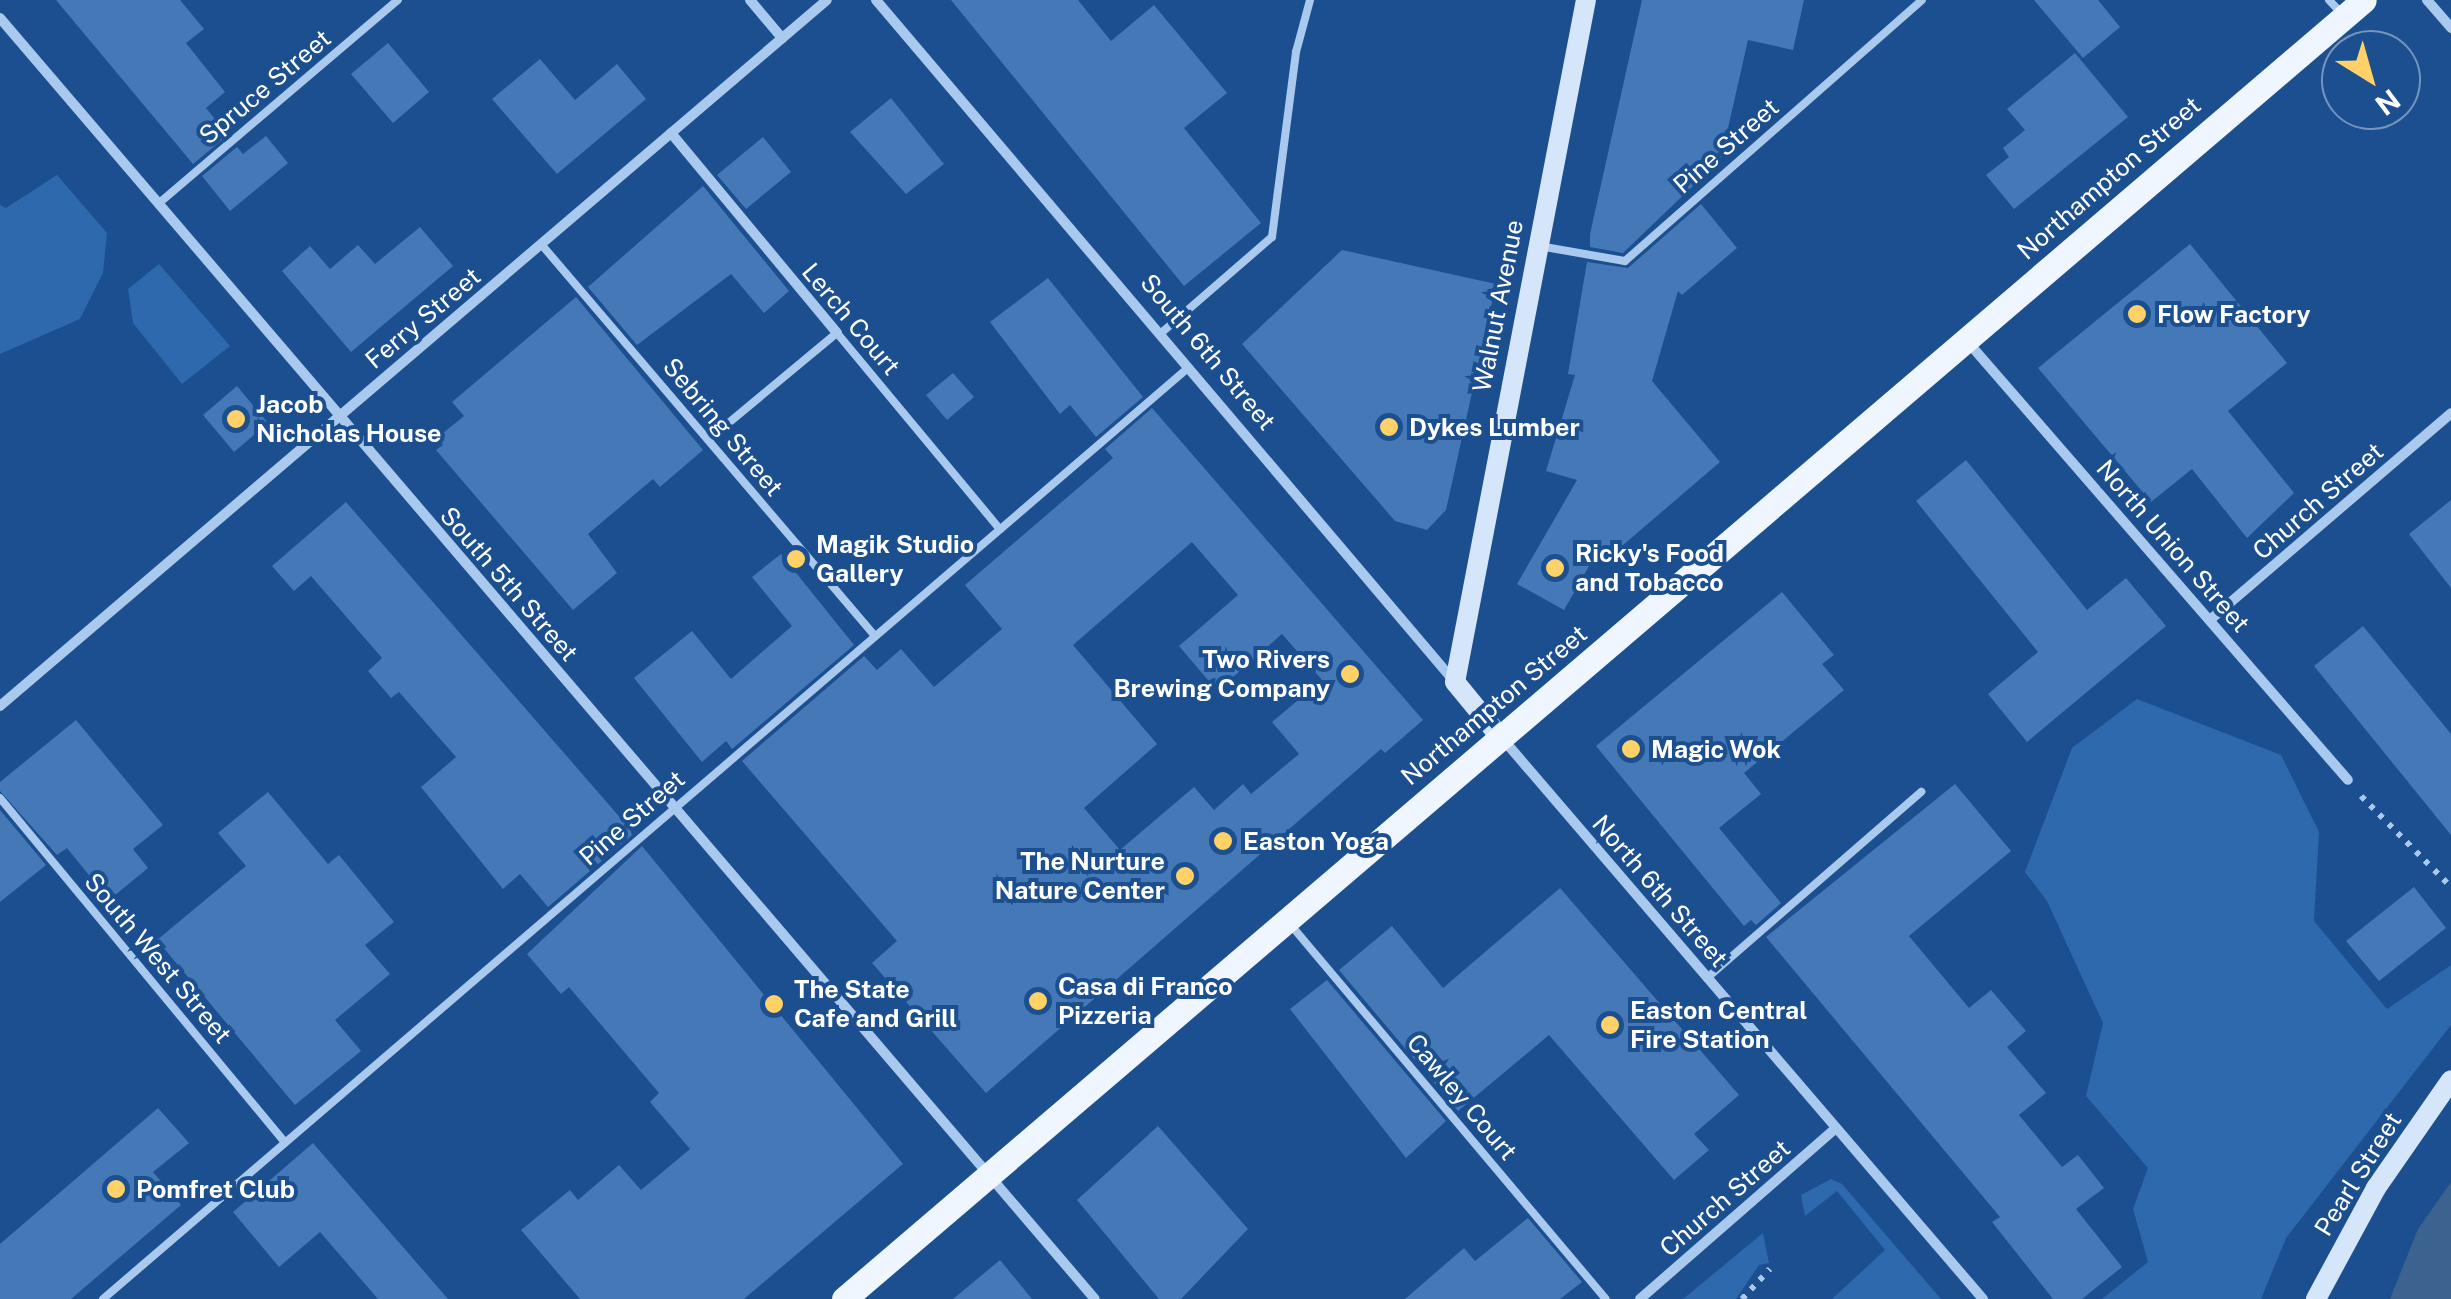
<!DOCTYPE html>
<html>
<head>
<meta charset="utf-8">
<style>
	body { margin:0 }
	#map { position:relative; width:2451px; height:1299px; overflow:hidden; background:#1b4f8f; font-family:"Public Sans",sans-serif }
	div>[style] { position:absolute }
	.green>* { inset:0; background:#2e69ad }
	.water>* { inset:0; background:#3c6290 }
	.building>* { inset:0; background:#4478b7 }
	.path>* { height:6px; margin-top:-3px; transform-origin:0; background:repeating-linear-gradient(90deg,#a9c9ee 0 5px,transparent 0 13px) }
	.lane>* { height:8px; margin:-4px; padding:0 4px; transform-origin:4px; border-radius:4px; background:#a9c9ee }
	.street>* { height:10px; margin:-5px; padding:0 5px; transform-origin:5px; border-radius:5px; background:#a9c9ee }
	.secondary>* { height:20px; margin:-10px; padding:0 10px; transform-origin:10px; border-radius:10px; background:#d6e6fa }
	.primary>* { height:25px; margin:-12.5px; padding:0 12.5px; transform-origin:12.5px; border-radius:12.5px; background:#f0f6ff }
	.dots>* { width:28px; height:28px; translate:-50% -50%; box-sizing:border-box; border:5px solid #1b4f8f; border-radius:50% }
	span { translate:-50% -50%; white-space:nowrap; text-align:center; line-height:1.15; -webkit-text-stroke:8px #1b4f8f; paint-order:stroke }
	.street-label { font-size:25px; color:#fff }
	.poi-label { font-size:25px; color:#fff; font-weight:700 }
	.left { translate:0 -50%; text-align:left }
	.right { translate:-100% -50%; text-align:right }
	.north { position:absolute; left:2321px; top:30px; width:100px; height:100px; box-sizing:border-box; background:#1b4f8f; border:2px solid #7695bc; border-radius:50%; rotate:143deg; font-size:28px; font-weight:700; line-height:40px; text-align:center; color:#fff }
	.north::after { content:''; display:block; margin:auto; width:35px; height:45px; background:#ffd166; clip-path:polygon(50% 0,100% 100%,50% 72%,0 100%) }
</style>
</head>
<body>
<div id="map">
	<div class="green">
		<i style="clip-path:polygon(57px 175px,107px 233px,103px 273px,80px 319px,0 354px,0 205px,6px 208px)"></i>
		<i style="clip-path:polygon(159px 264px,230px 346px,182px 384px,133px 323px,128px 289px)"></i>
		<i style="clip-path:polygon(2137px 699px,2281px 755px,2319px 832px,2314px 921px,2387px 1009px,2451px 965px,2451px 1025px,2286px 1238px,2261px 1299px,2102px 1299px,2148px 1262px,2133px 1209px,2148px 1168px,2086px 1096px,2103px 1023px,2047px 901px,2025px 872px,2072px 748px)"></i>
		<i style="clip-path:polygon(1831px 1179px,1842px 1184px,1941px 1299px,1832px 1299px,1885px 1250px,1837px 1191px,1805px 1216px,1801px 1195px)"></i>
		<i style="clip-path:polygon(1763px 1233px,1769px 1263px,1759px 1265px,1736px 1299px,1683px 1299px)"></i>
	</div>
	<div class="water">
		<i style="clip-path:polygon(2451px 1182px,2451px 1299px,2390px 1299px,2418px 1229px)"></i>
	</div>
	<div class="building">
		<i style="clip-path:polygon(56px 0,180px 0,204px 29px,186px 43px,225px 92px,206px 108px,228px 135px,193px 164px)"></i>
		<i style="clip-path:polygon(951px 0,1078px 0,1111px 41px,1154px 5px,1227px 93px,1184px 128px,1261px 223px,1184px 286px)"></i>
		<i style="clip-path:polygon(1642px 0,1804px 0,1793px 50px,1748px 40px,1721px 159px,1623px 253px,1590px 247px,1590px 234px)"></i>
		<i style="clip-path:polygon(2034px 0,2098px 0,2120px 27px,2083px 58px)"></i>
		<i style="clip-path:polygon(388px 43px,429px 92px,393px 123px,351px 74px)"></i>
		<i style="clip-path:polygon(2075px 53px,2128px 117px,2014px 209px,1986px 175px,2009px 157px,2003px 148px,2025px 130px,2007px 109px)"></i>
		<i style="clip-path:polygon(540px 59px,575px 100px,617px 64px,646px 99px,557px 174px,492px 99px)"></i>
		<i style="clip-path:polygon(891px 98px,944px 164px,906px 194px,850px 132px)"></i>
		<i style="clip-path:polygon(266px 136px,288px 163px,230px 211px,202px 176px,237px 147px,243px 154px)"></i>
		<i style="clip-path:polygon(763px 137px,791px 172px,746px 209px,717px 175px)"></i>
		<i style="clip-path:polygon(703px 186px,789px 291px,764px 313px,731px 274px,637px 345px,588px 287px)"></i>
		<i style="clip-path:polygon(1701px 204px,1737px 248px,1682px 295px,1678px 291px,1652px 381px,1720px 462px,1608px 558px,1597px 552px,1564px 610px,1517px 584px,1577px 480px,1546px 471px,1575px 375px,1568px 374px,1587px 262px,1628px 268px)"></i>
		<i style="clip-path:polygon(420px 227px,453px 266px,351px 352px,282px 271px,310px 246px,330px 269px,358px 245px,375px 264px)"></i>
		<i style="clip-path:polygon(2190px 244px,2287px 363px,2228px 411px,2294px 493px,2247px 538px,2192px 469px,2151px 502px,2038px 368px)"></i>
		<i style="clip-path:polygon(1342px 250px,1496px 284px,1446px 510px,1427px 530px,1395px 521px,1242px 344px)"></i>
		<i style="clip-path:polygon(1048px 278px,1143px 397px,1096px 437px,1070px 405px,1060px 414px,990px 322px)"></i>
		<i style="clip-path:polygon(576px 297px,703px 450px,660px 487px,653px 479px,588px 534px,617px 573px,573px 610px,436px 450px,443px 445px,437px 438px,464px 416px,452px 402px)"></i>
		<i style="clip-path:polygon(953px 373px,974px 397px,947px 420px,926px 395px)"></i>
		<i style="clip-path:polygon(237px 386px,268px 423px,234px 452px,203px 415px)"></i>
		<i style="clip-path:polygon(evenodd,1152px 408px,1423px 720px,1385px 753px,1381px 749px,986px 1093px,872px 963px,897px 941px,742px 761px,864px 656px,877px 670px,901px 649px,934px 687px,1002px 629px,965px 585px,1113px 458px,1105px 449px,1152px 408px,1192px 542px,1238px 595px,1179px 646px,1213px 686px,1223px 686px,1282px 634px,1322px 680px,1272px 722px,1299px 754px,1251px 794px,1243px 784px,1214px 810px,1194px 787px,1120px 850px,1084px 808px,1157px 744px,1073px 645px,1192px 542px)"></i>
		<i style="clip-path:polygon(1966px 460px,2087px 610px,2126px 578px,2166px 626px,2027px 742px,1988px 694px,2038px 652px,1916px 501px)"></i>
		<i style="clip-path:polygon(2451px 500px,2451px 588px,2409px 534px)"></i>
		<i style="clip-path:polygon(346px 502px,630px 829px,632px 835px,548px 907px,520px 874px,503px 889px,421px 787px,456px 757px,399px 692px,391px 698px,368px 671px,382px 658px,311px 576px,294px 591px,272px 566px)"></i>
		<i style="clip-path:polygon(781px 554px,854px 645px,732px 749px,726px 741px,702px 762px,634px 678px,692px 631px,731px 679px,792px 626px,752px 577px)"></i>
		<i style="clip-path:polygon(1782px 592px,1834px 655px,1822px 664px,1844px 690px,1744px 773px,1761px 794px,1719px 828px,1781px 903px,1756px 925px,1751px 920px,1744px 926px,1596px 746px)"></i>
		<i style="clip-path:polygon(2363px 626px,2451px 734px,2451px 835px,2314px 666px)"></i>
		<i style="clip-path:polygon(76px 720px,163px 825px,133px 849px,148px 868px,109px 900px,67px 848px,57px 855px,0 791px,0 782px)"></i>
		<i style="clip-path:polygon(1955px 784px,2011px 851px,1909px 936px,1969px 1008px,1991px 990px,2026px 1031px,2007px 1047px,2046px 1093px,2019px 1115px,2062px 1167px,2078px 1155px,2104px 1188px,2076px 1209px,2122px 1267px,2082px 1299px,2053px 1299px,1992px 1222px,2000px 1217px,1766px 937px)"></i>
		<i style="clip-path:polygon(268px 792px,328px 864px,339px 855px,394px 922px,365px 945px,390px 974px,335px 1020px,361px 1051px,295px 1105px,157px 940px,246px 866px,218px 833px)"></i>
		<i style="clip-path:polygon(0 810px,46px 865px,0 902px)"></i>
		<i style="clip-path:polygon(642px 846px,903px 1164px,744px 1299px,580px 1299px,521px 1230px,570px 1190px,578px 1200px,619px 1165px,641px 1190px,690px 1149px,650px 1102px,659px 1093px,569px 987px,561px 994px,527px 954px)"></i>
		<i style="clip-path:polygon(2414px 887px,2446px 928px,2379px 981px,2346px 941px)"></i>
		<i style="clip-path:polygon(1560px 888px,1739px 1095px,1694px 1134px,1709px 1150px,1674px 1180px,1549px 1035px,1458px 1111px,1339px 970px,1392px 926px,1443px 988px)"></i>
		<i style="clip-path:polygon(1327px 980px,1446px 1121px,1406px 1158px,1290px 1009px)"></i>
		<i style="clip-path:polygon(158px 1108px,189px 1143px,153px 1172px,181px 1205px,71px 1299px,0 1299px,0 1244px)"></i>
		<i style="clip-path:polygon(1158px 1126px,1248px 1229px,1181px 1299px,1159px 1299px,1077px 1200px)"></i>
		<i style="clip-path:polygon(313px 1143px,448px 1299px,378px 1299px,320px 1232px,279px 1267px,233px 1212px)"></i>
		<i style="clip-path:polygon(1528px 1218px,1582px 1282px,1560px 1299px,1405px 1299px,1464px 1248px,1475px 1261px)"></i>
		<i style="clip-path:polygon(1000px 1260px,1032px 1299px,953px 1299px)"></i>
	</div>
	<div class="path">
		<i style="left:2361px;top:796px;width:128px;rotate:45.3deg"></i>
		<i style="left:1742px;top:1299px;width:41px;rotate:-47deg"></i>
	</div>
	<div class="lane">
		<i style="left:2329px;top:0;width:21px;rotate:47deg"></i>
		<i style="left:158px;top:204px;width:315px;rotate:-40.4deg"></i>
		<i style="left:541px;top:244px;width:515px;rotate:49.57deg"></i>
		<i style="left:1539px;top:246px;width:87px;rotate:9.9deg"></i>
		<i style="left:1625px;top:261px;width:395px;rotate:-41.3deg"></i>
		<i style="left:1160px;top:334px;width:148px;rotate:-40.9deg"></i>
		<i style="left:1272px;top:237px;width:187px;rotate:-82.6deg"></i>
		<i style="left:1296px;top:52px;width:54px;rotate:-74.9deg"></i>
		<i style="left:708px;top:440px;width:168px;rotate:-39.7deg"></i>
		<i style="left:837px;top:333px;width:255px;rotate:50.3deg"></i>
		<i style="left:0;top:798px;width:447px;rotate:50.4deg"></i>
		<i style="left:1290px;top:924px;width:490px;rotate:49.9deg"></i>
		<i style="left:1707px;top:978px;width:284px;rotate:-41deg"></i>
		<i style="left:103px;top:1299px;width:1430px;rotate:-40.63deg"></i>
	</div>
	<div class="street">
		<i style="left:750px;top:0;width:50px;rotate:49.9deg"></i>
		<i style="left:876px;top:0;width:893px;rotate:49.68deg"></i>
		<i style="left:2427px;top:0;width:37px;rotate:49deg"></i>
		<i style="left:0;top:18px;width:1685px;rotate:49.48deg"></i>
		<i style="left:671px;top:133px;width:260px;rotate:50.3deg"></i>
		<i style="left:1967px;top:341px;width:581px;rotate:49.05deg"></i>
		<i style="left:2211px;top:619px;width:316px;rotate:-40.6deg"></i>
		<i style="left:0;top:706px;width:1087px;rotate:-40.49deg"></i>
		<i style="left:1502px;top:738px;width:739px;rotate:49.39deg"></i>
		<i style="left:1640px;top:1299px;width:260px;rotate:-41.1deg"></i>
	</div>
	<div class="secondary">
		<i style="left:1501px;top:738px;width:72px;rotate:-129.4deg"></i>
		<i style="left:1455px;top:682px;width:694px;rotate:-79.13deg"></i>
		<i style="left:2316px;top:1299px;width:126px;rotate:-61.6deg"></i>
		<i style="left:2376px;top:1188px;width:131px;rotate:-55.2deg"></i>
	</div>
	<div class="primary">
		<i style="left:844px;top:1299px;width:1999px;rotate:-40.52deg"></i>
	</div>
	<div class="dots">
		<i style="left:2137px;top:314px;background:#ffd166"></i>
		<i style="left:236px;top:419px;background:#ffd166"></i>
		<i style="left:1389px;top:427px;background:#ffd166"></i>
		<i style="left:796px;top:559px;background:#ffd166"></i>
		<i style="left:1555px;top:568px;background:#ffd166"></i>
		<i style="left:1350px;top:674px;background:#ffd166"></i>
		<i style="left:1631px;top:749px;background:#ffd166"></i>
		<i style="left:1223px;top:841px;background:#ffd166"></i>
		<i style="left:1185px;top:876px;background:#ffd166"></i>
		<i style="left:1038px;top:1001px;background:#ffd166"></i>
		<i style="left:774px;top:1004px;background:#ffd166"></i>
		<i style="left:1610px;top:1025px;background:#ffd166"></i>
		<i style="left:116px;top:1189px;background:#ffd166"></i>
	</div>
	<div class="street-label">
		<span style="left:265px;top:87px;rotate:-40deg">Spruce Street</span>
		<span style="left:1726px;top:146px;rotate:-41deg">Pine Street</span>
		<span style="left:2109px;top:178px;rotate:-41deg">Northampton Street</span>
		<span style="left:1498px;top:306px;rotate:-79deg">Walnut Avenue</span>
		<span style="left:423px;top:318px;rotate:-40deg">Ferry Street</span>
		<span style="left:851px;top:319px;rotate:50deg">Lerch Court</span>
		<span style="left:1208px;top:352px;rotate:50deg">South 6th Street</span>
		<span style="left:723px;top:427px;rotate:50deg">Sebring Street</span>
		<span style="left:2318px;top:501px;rotate:-41deg">Church Street</span>
		<span style="left:2173px;top:546px;rotate:49deg">North Union Street</span>
		<span style="left:509px;top:584px;rotate:49deg">South 5th Street</span>
		<span style="left:1494px;top:705px;rotate:-40deg">Northampton Street</span>
		<span style="left:632px;top:818px;rotate:-41deg">Pine Street</span>
		<span style="left:1660px;top:891px;rotate:49deg">North 6th Street</span>
		<span style="left:158px;top:958px;rotate:50deg">South West Street</span>
		<span style="left:1462px;top:1097px;rotate:50deg">Cawley Court</span>
		<span style="left:2358px;top:1174px;rotate:-58deg">Pearl Street</span>
		<span style="left:1725px;top:1198px;rotate:-41deg">Church Street</span>
	</div>
	<div class="poi-label">
		<span class="left" style="left:2157px;top:314px">Flow Factory</span>
		<span class="left" style="left:256px;top:419px">Jacob<br>Nicholas House</span>
		<span class="left" style="left:1409px;top:427px">Dykes Lumber</span>
		<span class="left" style="left:816px;top:559px">Magik Studio<br>Gallery</span>
		<span class="left" style="left:1575px;top:568px">Ricky's Food<br>and Tobacco</span>
		<span class="right" style="left:1330px;top:674px">Two Rivers<br>Brewing Company</span>
		<span class="left" style="left:1651px;top:749px">Magic Wok</span>
		<span class="left" style="left:1243px;top:841px">Easton Yoga</span>
		<span class="right" style="left:1165px;top:876px">The Nurture<br>Nature Center</span>
		<span class="left" style="left:1058px;top:1001px">Casa di Franco<br>Pizzeria</span>
		<span class="left" style="left:794px;top:1004px">The State<br>Cafe and Grill</span>
		<span class="left" style="left:1630px;top:1025px">Easton Central<br>Fire Station</span>
		<span class="left" style="left:136px;top:1189px">Pomfret Club</span>
	</div>
	<div class="north">N</div>
</div>
</body>
</html>
